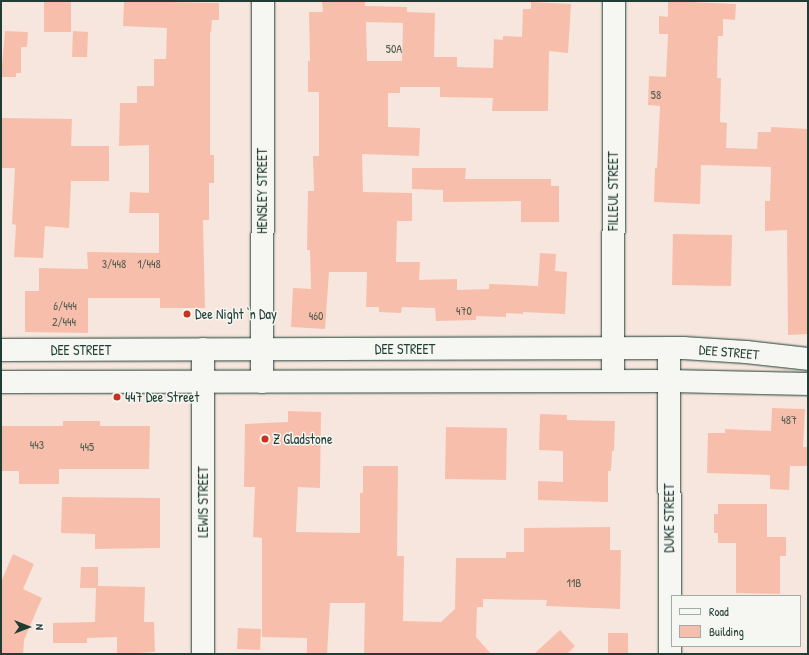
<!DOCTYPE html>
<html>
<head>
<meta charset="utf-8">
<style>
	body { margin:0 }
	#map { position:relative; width:809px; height:655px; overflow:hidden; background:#f6e6dd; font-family:"Patrick Hand",sans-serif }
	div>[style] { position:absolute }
	.building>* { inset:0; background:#f7bfab }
	.roads { filter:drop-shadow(0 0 1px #1f3d34) drop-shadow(0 0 1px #1f3d34) }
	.street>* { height:22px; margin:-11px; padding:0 11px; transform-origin:11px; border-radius:11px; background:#f6f6f2 }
	.primary>* { height:22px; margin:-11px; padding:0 11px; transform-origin:11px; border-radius:11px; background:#f6f6f2 }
	.dots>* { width:11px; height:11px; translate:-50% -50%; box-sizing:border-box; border:2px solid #f6f6f2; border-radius:50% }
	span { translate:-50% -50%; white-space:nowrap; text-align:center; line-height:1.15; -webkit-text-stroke:3px #f6f6f2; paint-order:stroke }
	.number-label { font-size:12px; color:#555e52 }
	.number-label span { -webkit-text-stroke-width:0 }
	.street-label { font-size:14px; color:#1f3d34 }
	.poi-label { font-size:14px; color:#1f3d34 }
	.left { translate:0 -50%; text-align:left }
	.frame { position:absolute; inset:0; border:2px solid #1f3d34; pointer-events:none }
	.legend { position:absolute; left:671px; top:595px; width:130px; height:52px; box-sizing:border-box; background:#f6f6f2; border:1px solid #a0aca6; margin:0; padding:5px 7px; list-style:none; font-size:12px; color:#1f3d34 }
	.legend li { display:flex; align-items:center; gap:8px; height:20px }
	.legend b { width:20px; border:1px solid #a0aca6 }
	.north { position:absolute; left:8px; top:607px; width:40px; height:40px; -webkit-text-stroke:3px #f6f6f2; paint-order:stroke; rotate:90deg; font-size:11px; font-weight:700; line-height:16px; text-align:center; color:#1f3d34 }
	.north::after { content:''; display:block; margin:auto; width:14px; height:18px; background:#1f3d34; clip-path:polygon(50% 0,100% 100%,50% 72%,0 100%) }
</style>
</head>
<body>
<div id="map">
	<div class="building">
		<i style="clip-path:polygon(44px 1px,71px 1px,71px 32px,44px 32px)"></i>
		<i style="clip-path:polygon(124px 1px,219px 3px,219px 20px,212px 20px,211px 32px,210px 32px,210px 155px,214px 155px,214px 183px,209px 183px,209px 220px,203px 220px,205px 308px,160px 308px,160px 298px,88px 298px,88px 333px,25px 332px,25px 291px,39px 291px,39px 268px,88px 269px,87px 252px,159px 253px,159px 213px,129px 213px,130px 192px,149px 193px,149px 145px,119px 146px,120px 103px,137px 103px,137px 86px,154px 86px,154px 59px,166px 59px,167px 28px,123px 26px)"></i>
		<i style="clip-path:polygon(evenodd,365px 1px,365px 6px,407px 7px,407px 12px,435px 13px,434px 57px,457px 57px,457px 67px,493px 68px,494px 39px,503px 40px,503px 36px,522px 37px,523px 9px,531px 9px,531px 2px,571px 4px,568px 53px,549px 51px,548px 111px,492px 111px,493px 98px,440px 97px,440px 87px,400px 87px,400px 93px,388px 93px,388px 127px,420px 128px,419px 156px,362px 154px,363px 192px,412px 193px,412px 221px,397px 221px,396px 262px,420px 262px,419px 280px,457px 279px,457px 290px,489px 289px,489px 284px,538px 286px,540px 253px,556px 254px,555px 271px,567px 272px,565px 314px,523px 312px,523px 314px,506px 313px,506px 317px,476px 316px,476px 320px,436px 321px,435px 308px,402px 307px,401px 313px,379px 312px,379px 307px,366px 307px,367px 272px,329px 272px,325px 329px,291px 327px,293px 288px,311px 289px,310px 250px,307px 250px,308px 191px,314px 191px,313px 156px,319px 156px,319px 92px,308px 92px,308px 61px,310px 61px,309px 12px,323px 12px,322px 2px,365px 1px,366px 22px,403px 23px,402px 61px,367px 61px,366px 22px)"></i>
		<i style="clip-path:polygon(668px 1px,736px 4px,735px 20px,723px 19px,723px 36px,718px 36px,717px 78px,721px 78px,720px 122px,727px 123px,726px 148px,757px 149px,758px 132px,771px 132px,771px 127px,807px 129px,808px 334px,788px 335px,787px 230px,765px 231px,765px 201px,770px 201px,771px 167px,701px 165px,700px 204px,654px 202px,655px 168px,657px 168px,660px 106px,648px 105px,649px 76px,666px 77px,668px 34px,659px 34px,659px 16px,668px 17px)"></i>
		<i style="clip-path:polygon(5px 31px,28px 32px,27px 47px,21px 47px,21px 73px,16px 73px,16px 77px,1px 77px)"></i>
		<i style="clip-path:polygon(73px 31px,88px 32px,87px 57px,72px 57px)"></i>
		<i style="clip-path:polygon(1px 118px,72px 119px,71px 146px,109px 146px,109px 181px,71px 181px,69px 228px,45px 226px,43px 258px,14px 257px,16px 225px,12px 224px,15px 168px,1px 168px)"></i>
		<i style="clip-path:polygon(412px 168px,466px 168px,465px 179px,551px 179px,551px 186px,559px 186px,559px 222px,521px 222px,521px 201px,443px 202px,443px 190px,412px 189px)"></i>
		<i style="clip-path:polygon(673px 234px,732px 235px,731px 286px,672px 285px)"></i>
		<i style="clip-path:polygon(772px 408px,805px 409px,803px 447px,807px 447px,807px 466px,790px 466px,789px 490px,770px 489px,770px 475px,707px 473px,708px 433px,725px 433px,725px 429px,771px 431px)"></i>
		<i style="clip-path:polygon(288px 411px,321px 412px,320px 488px,298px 487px,296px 532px,360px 533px,360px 493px,363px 493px,363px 466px,398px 466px,397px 556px,404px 556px,403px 621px,441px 622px,455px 609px,456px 558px,506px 558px,506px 552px,524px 552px,524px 528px,610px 527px,610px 550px,621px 550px,620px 609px,546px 606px,547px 600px,483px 599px,483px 607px,477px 607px,476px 637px,491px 654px,364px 654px,365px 603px,330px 603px,327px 654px,307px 654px,307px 638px,262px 637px,262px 538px,253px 537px,255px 487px,244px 487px,245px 424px,288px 422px)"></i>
		<i style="clip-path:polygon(540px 414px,567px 415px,567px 420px,615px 421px,614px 451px,612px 451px,611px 471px,608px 471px,608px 502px,538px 500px,538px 481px,563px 482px,563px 451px,539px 450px)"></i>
		<i style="clip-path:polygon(63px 421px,100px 421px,100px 426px,150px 426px,149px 469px,59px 469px,59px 484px,19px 484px,19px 471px,1px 471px,1px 426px,63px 426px)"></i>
		<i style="clip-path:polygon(446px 427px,507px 428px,506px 480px,445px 479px)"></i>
		<i style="clip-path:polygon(62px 497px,160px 498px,160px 548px,95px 549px,95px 534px,61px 533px)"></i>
		<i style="clip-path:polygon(718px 504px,767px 504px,767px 537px,786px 537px,786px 556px,780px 556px,780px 594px,736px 593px,736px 543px,718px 543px,718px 533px,714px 533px,714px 514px,718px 514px)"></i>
		<i style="clip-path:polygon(13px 554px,34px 564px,23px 589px,42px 598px,24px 640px,23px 654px,1px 654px,1px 582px)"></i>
		<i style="clip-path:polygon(81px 567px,98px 567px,98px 586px,145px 587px,144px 622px,154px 622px,155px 652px,117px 654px,117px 637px,87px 638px,87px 643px,53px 643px,53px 623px,95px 622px,96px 588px,80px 588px)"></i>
		<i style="clip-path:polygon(238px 628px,261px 629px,260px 650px,237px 649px)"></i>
		<i style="clip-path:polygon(560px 630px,575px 646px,567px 654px,534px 654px)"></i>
		<i style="clip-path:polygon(608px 633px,628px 633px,628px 654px,608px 654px)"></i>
	</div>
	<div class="roads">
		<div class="street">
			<i style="left:669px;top:348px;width:306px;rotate:89.8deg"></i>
			<i style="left:203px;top:349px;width:305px;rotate:90deg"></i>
			<i style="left:613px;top:381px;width:380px;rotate:-89.8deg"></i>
			<i style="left:262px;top:382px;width:381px;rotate:-89.8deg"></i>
		</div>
		<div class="primary">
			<i style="left:1px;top:350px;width:682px;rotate:-0.17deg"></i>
			<i style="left:683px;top:348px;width:63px;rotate:3.6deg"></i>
			<i style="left:746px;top:352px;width:62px;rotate:6.4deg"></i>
			<i style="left:1px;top:382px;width:668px;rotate:-0.09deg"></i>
			<i style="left:669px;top:381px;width:139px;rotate:1.2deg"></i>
		</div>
	</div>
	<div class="dots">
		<i style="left:187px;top:314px;background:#c8321e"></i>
		<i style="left:117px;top:397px;background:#c8321e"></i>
		<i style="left:265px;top:439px;background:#c8321e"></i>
	</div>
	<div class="number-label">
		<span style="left:394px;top:49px">50A</span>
		<span style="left:656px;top:95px">58</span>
		<span style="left:114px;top:264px">3/448</span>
		<span style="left:149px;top:264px">1/448</span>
		<span style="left:65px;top:306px">6/444</span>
		<span style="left:464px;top:311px">470</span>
		<span style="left:316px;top:316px">460</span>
		<span style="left:64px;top:322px">2/444</span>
		<span style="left:789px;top:420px">487</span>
		<span style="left:37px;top:445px">443</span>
		<span style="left:87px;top:447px">445</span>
		<span style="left:574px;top:583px">11B</span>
	</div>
	<div class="street-label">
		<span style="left:262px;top:191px;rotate:-90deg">HENSLEY STREET</span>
		<span style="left:613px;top:191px;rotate:-90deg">FILLEUL STREET</span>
		<span style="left:405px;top:349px">DEE STREET</span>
		<span style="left:81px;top:350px">DEE STREET</span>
		<span style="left:729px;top:352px;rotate:5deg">DEE STREET</span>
		<span style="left:203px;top:502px;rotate:-90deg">LEWIS STREET</span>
		<span style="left:669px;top:518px;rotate:-90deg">DUKE STREET</span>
	</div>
	<div class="poi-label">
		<span class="left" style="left:195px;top:314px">Dee Night ‘n Day</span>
		<span class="left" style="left:125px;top:397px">447 Dee Street</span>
		<span class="left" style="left:273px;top:439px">Z Gladstone</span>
	</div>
	<div class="frame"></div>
	<ul class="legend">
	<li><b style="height:5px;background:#f6f6f2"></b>Road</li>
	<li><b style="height:11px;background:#f7bfab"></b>Building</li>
	</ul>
	<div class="north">N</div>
</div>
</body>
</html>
